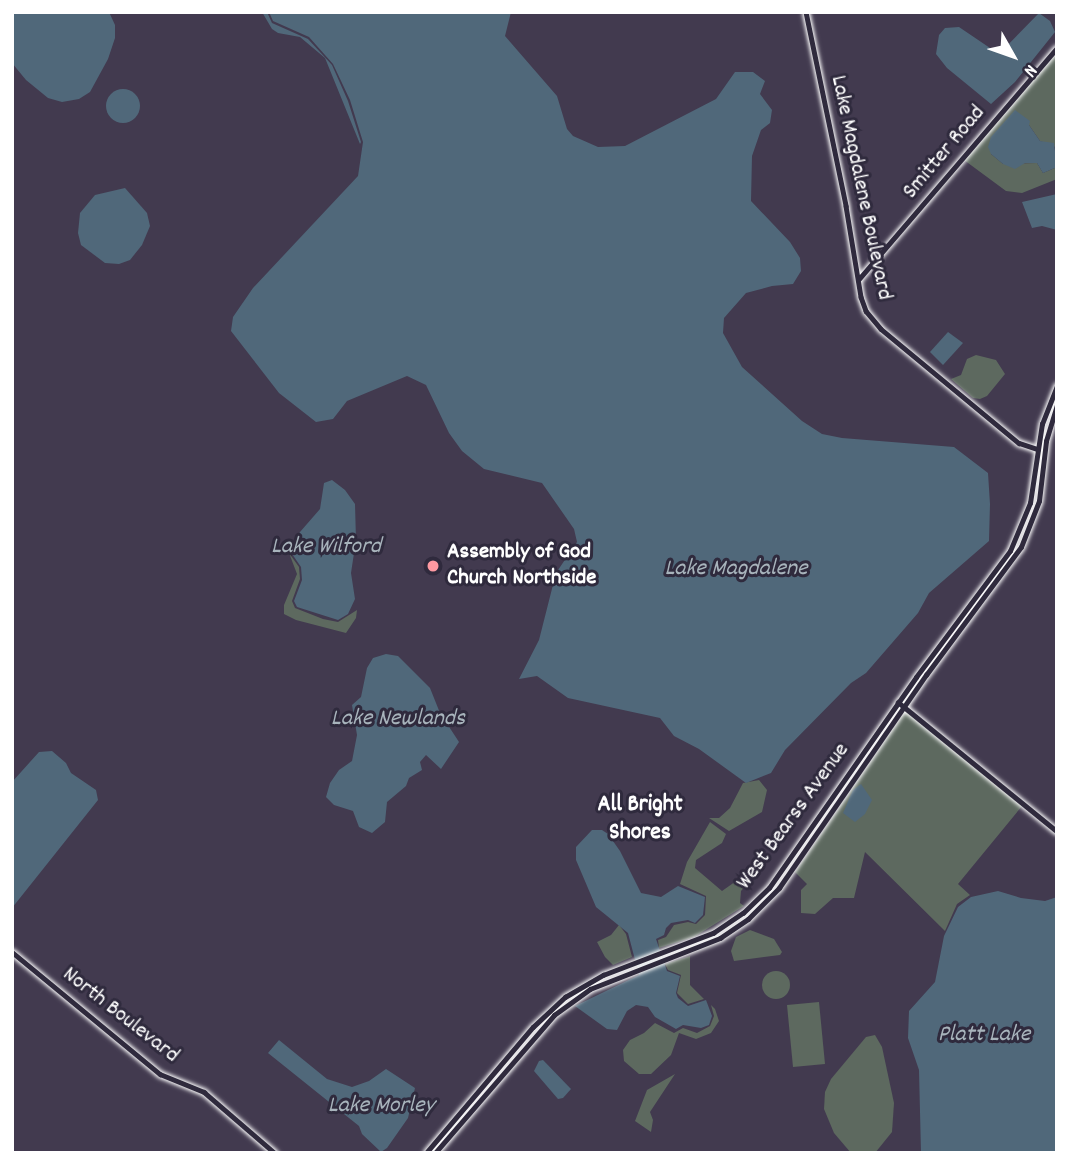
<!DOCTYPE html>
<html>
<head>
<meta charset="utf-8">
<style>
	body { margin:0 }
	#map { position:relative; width:1069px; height:1165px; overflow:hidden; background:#423a4f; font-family:Dekko,sans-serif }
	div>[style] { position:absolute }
	.green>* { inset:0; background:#5d695f }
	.round { border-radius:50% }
	.water>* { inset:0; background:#50687a }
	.roads { filter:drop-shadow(0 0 2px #fff) drop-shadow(0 0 2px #fff) }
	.secondary>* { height:4.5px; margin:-2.25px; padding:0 2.25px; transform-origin:2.25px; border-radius:2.25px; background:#2f2a3d }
	.dots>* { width:19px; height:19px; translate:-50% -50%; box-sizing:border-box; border:4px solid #2f2a3d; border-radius:50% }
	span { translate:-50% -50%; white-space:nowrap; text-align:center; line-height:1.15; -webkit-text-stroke:6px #2f2a3d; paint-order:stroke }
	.street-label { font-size:23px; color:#fff }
	.poi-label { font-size:23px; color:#fff; font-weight:700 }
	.left { translate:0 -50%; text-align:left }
	.water-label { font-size:24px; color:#a8b4bc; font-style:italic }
	.neighbourhood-label { font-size:24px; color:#fff; font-weight:700 }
	.frame { position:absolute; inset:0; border:14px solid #fff; pointer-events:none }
	.north { position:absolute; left:978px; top:21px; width:70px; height:70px; -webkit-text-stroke:5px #2f2a3d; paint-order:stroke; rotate:130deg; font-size:19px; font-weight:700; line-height:28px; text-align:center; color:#fff }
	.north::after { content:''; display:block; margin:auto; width:24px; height:32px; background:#fff; clip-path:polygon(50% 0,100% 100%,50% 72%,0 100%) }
</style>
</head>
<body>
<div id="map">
	<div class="green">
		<i style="clip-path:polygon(1057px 53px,1057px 151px,1054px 146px,1040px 141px,1029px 125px,991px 154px,1003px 164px,1037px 163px,1043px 173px,1057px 167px,1057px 179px,1022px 193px,1006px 191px,964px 160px)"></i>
		<i style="clip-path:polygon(976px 355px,996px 360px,1005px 374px,987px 396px,980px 399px,973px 398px,951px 379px,961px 375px,967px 359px)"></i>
		<i style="clip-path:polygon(289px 553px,299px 567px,300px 579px,292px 601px,295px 608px,323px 619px,338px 622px,357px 610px,356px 618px,346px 633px,296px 620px,284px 614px,284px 605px,297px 574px)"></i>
		<i style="clip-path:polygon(905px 711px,1022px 806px,958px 884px,970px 895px,957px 904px,945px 931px,865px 852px,854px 898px,833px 898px,815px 914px,801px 913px,801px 890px,807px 884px,795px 872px)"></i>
		<i style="clip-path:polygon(759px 780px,767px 790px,762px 812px,729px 831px,709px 818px,719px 818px,730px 808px,743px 783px)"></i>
		<i style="clip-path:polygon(710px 822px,726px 834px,722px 843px,696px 860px,695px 868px,722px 891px,739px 879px,746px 885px,741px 891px,740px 903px,744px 906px,694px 937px,659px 948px,658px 940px,666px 937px,674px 925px,688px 922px,696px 924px,705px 915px,706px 896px,680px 884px,687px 862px)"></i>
		<i style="clip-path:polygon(619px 925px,626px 934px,632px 957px,613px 965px,605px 957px,597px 942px,611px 935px)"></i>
		<i style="clip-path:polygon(750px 930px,774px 939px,782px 952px,780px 955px,734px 961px,731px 951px,736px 937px)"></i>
		<i style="clip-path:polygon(690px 956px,690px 985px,704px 999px,688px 1004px,677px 993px,681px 975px,668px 970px,665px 964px)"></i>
		<i class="round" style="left:762px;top:971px;width:28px;height:28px"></i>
		<i style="clip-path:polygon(819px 1002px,825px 1064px,793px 1067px,787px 1005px)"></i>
		<i style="clip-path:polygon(711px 1005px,715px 1009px,719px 1021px,711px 1033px,696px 1039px,679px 1033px,671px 1055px,651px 1074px,639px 1074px,624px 1061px,623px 1050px,630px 1040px,644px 1033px,655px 1023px,674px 1033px,683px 1028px,697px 1033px,710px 1026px,714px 1016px)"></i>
		<i style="clip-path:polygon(875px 1035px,882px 1047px,894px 1103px,892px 1132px,875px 1153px,851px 1153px,834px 1133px,824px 1109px,825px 1092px,831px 1079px,866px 1037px)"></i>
		<i style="clip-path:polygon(675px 1074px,650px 1112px,653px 1120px,651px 1132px,635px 1121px,647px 1090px)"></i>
	</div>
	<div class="water">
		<i style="clip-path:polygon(12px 12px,109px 12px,115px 25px,115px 38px,108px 59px,90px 92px,79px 99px,62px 102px,48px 98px,26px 80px,12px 63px)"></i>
		<i style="clip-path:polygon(262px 12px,267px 12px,272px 23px,308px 39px,332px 65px,348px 101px,361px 142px,360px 144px,325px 58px,300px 37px,278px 33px,272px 29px)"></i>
		<i style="clip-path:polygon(269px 12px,511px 12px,505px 36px,557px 96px,567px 129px,573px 136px,598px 147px,625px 146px,716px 99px,735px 72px,753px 72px,765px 81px,760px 94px,772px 110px,770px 123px,761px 130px,752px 156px,751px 201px,790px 242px,800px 258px,801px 271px,793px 284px,772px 286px,746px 293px,724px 318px,723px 333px,742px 367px,802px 421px,822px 434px,842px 438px,954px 447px,988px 473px,990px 504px,989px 541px,929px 593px,918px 613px,866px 673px,851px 683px,785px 750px,771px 773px,746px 783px,699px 749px,674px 736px,660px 718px,568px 698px,537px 676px,519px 679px,539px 640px,556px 573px,577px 542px,574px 529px,542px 483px,484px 469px,462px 451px,449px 433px,426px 385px,407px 376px,347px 401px,333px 419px,316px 422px,279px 393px,231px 331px,233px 317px,253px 288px,358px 176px,363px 142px,350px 100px,333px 64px,309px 37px,273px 21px)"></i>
		<i style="clip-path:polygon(1039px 13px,1050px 21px,1055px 32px,1015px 82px,991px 104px,947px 68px,936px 54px,939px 35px,945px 28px,959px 27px,990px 48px,1001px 52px)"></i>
		<i class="round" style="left:106px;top:89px;width:34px;height:34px"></i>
		<i style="clip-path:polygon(1015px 110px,1030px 121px,1029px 125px,1040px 141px,1054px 143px,1057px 167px,1043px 173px,1037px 163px,1025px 163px,1015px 169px,1003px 164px,991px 154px,988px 147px,991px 137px)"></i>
		<i style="clip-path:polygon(125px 188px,147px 213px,150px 226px,142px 245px,130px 260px,119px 264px,105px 263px,81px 245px,78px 233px,80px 213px,95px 195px)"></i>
		<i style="clip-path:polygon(1057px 194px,1057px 230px,1042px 226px,1032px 228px,1022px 202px)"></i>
		<i style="clip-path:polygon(948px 332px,963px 343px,943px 365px,930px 352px)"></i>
		<i style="clip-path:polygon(332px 480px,345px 490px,355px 504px,356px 540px,351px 573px,355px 599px,348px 614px,338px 620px,297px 607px,294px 601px,302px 580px,301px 567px,290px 551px,300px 532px,320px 509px,324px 483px)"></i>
		<i style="clip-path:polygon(386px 654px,398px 656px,430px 688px,440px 713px,459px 742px,441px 769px,426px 755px,420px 762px,422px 770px,409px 778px,406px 786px,387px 802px,385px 822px,372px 833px,359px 827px,353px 811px,334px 805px,326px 797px,330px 783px,339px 770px,352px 761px,357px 735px,352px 705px,361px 697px,367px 668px,373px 658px)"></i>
		<i style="clip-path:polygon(52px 751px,66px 763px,71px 773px,96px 790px,98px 800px,12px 908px,12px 782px,39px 752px)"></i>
		<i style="clip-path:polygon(861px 784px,872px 800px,865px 814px,855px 822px,843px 813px,853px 790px)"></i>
		<i style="clip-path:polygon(592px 830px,602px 830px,608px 834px,620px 851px,641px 893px,661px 897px,678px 886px,705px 897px,703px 915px,695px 923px,688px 920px,671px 923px,666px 928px,664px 935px,656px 939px,667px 971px,680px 976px,676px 993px,678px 998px,688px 1006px,706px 1000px,712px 1016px,709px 1025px,701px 1028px,683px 1025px,676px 1029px,655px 1017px,648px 1007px,636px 1005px,627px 1011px,617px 1030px,607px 1029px,575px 1006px,639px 975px,628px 933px,596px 907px,576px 860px,576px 847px)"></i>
		<i style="clip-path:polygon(998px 891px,1021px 898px,1045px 901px,1057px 897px,1057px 1153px,921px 1153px,919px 1070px,908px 1038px,909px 1011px,935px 982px,944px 936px,958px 907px,971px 897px)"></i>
		<i style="clip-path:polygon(279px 1040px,327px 1079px,352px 1087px,369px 1081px,386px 1069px,415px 1088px,408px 1118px,387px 1148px,381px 1152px,362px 1134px,359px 1126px,268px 1053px)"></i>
		<i style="clip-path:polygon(543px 1060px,571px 1089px,563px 1098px,558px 1099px,534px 1071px,539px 1061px)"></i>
	</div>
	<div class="roads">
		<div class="secondary">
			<i style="left:806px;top:12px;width:198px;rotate:78.3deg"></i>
			<i style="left:846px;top:206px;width:92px;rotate:80.6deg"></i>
			<i style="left:861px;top:297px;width:15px;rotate:70deg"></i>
			<i style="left:866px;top:311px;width:23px;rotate:50deg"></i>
			<i style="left:881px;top:329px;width:179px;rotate:39.6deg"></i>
			<i style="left:1019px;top:443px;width:20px;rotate:18deg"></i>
			<i style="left:859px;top:279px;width:304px;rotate:-49.4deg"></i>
			<i style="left:898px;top:702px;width:205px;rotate:39.1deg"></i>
			<i style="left:12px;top:952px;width:192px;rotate:39.5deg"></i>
			<i style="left:160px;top:1074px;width:48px;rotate:22.2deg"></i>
			<i style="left:204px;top:1092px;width:94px;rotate:40.7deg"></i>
			<i style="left:426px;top:1153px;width:165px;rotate:-49.7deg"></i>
			<i style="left:533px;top:1027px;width:44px;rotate:-43.2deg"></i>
			<i style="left:565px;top:997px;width:44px;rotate:-30.1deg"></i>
			<i style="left:603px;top:975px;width:118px;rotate:-20.9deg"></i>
			<i style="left:713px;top:933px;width:36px;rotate:-34deg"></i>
			<i style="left:743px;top:913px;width:36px;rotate:-44deg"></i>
			<i style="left:769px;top:888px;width:257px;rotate:-55.1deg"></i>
			<i style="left:916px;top:677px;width:157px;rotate:-53.3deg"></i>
			<i style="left:1010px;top:551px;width:52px;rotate:-67.4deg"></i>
			<i style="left:1030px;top:503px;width:80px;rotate:-81.4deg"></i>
			<i style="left:1042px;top:424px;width:41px;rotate:-68.5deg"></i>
			<i style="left:435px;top:1153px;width:182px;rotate:-49.2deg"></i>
			<i style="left:554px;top:1015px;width:44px;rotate:-35.8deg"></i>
			<i style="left:590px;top:989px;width:140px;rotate:-21.4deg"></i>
			<i style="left:720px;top:938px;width:34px;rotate:-34deg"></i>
			<i style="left:748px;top:919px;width:44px;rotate:-45deg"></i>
			<i style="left:779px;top:888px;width:259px;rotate:-55.4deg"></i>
			<i style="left:926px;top:675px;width:159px;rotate:-53.4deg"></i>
			<i style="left:1021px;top:547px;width:49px;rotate:-68.6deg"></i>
			<i style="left:1039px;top:501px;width:60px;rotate:-83.3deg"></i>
			<i style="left:1046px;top:441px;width:39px;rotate:-73deg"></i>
		</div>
	</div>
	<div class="dots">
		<i style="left:433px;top:566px;background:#ff9aa2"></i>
	</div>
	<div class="street-label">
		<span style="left:945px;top:153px;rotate:-50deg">Smitter Road</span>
		<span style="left:860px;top:188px;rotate:78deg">Lake Magdalene Boulevard</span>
		<span style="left:794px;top:817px;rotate:-54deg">West Bearss Avenue</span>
		<span style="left:120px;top:1016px;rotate:38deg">North Boulevard</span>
	</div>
	<div class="poi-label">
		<span class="left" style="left:447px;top:566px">Assembly of God<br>Church Northside</span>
	</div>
	<div class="water-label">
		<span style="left:326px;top:548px">Lake Wilford</span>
		<span style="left:736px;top:570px">Lake Magdalene</span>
		<span style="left:398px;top:720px">Lake Newlands</span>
		<span style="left:984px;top:1036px">Platt Lake</span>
		<span style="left:381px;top:1107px">Lake Morley</span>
	</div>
	<div class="neighbourhood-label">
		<span style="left:640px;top:820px">All Bright<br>Shores</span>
	</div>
	<div class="frame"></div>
	<div class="north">N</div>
</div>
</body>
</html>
